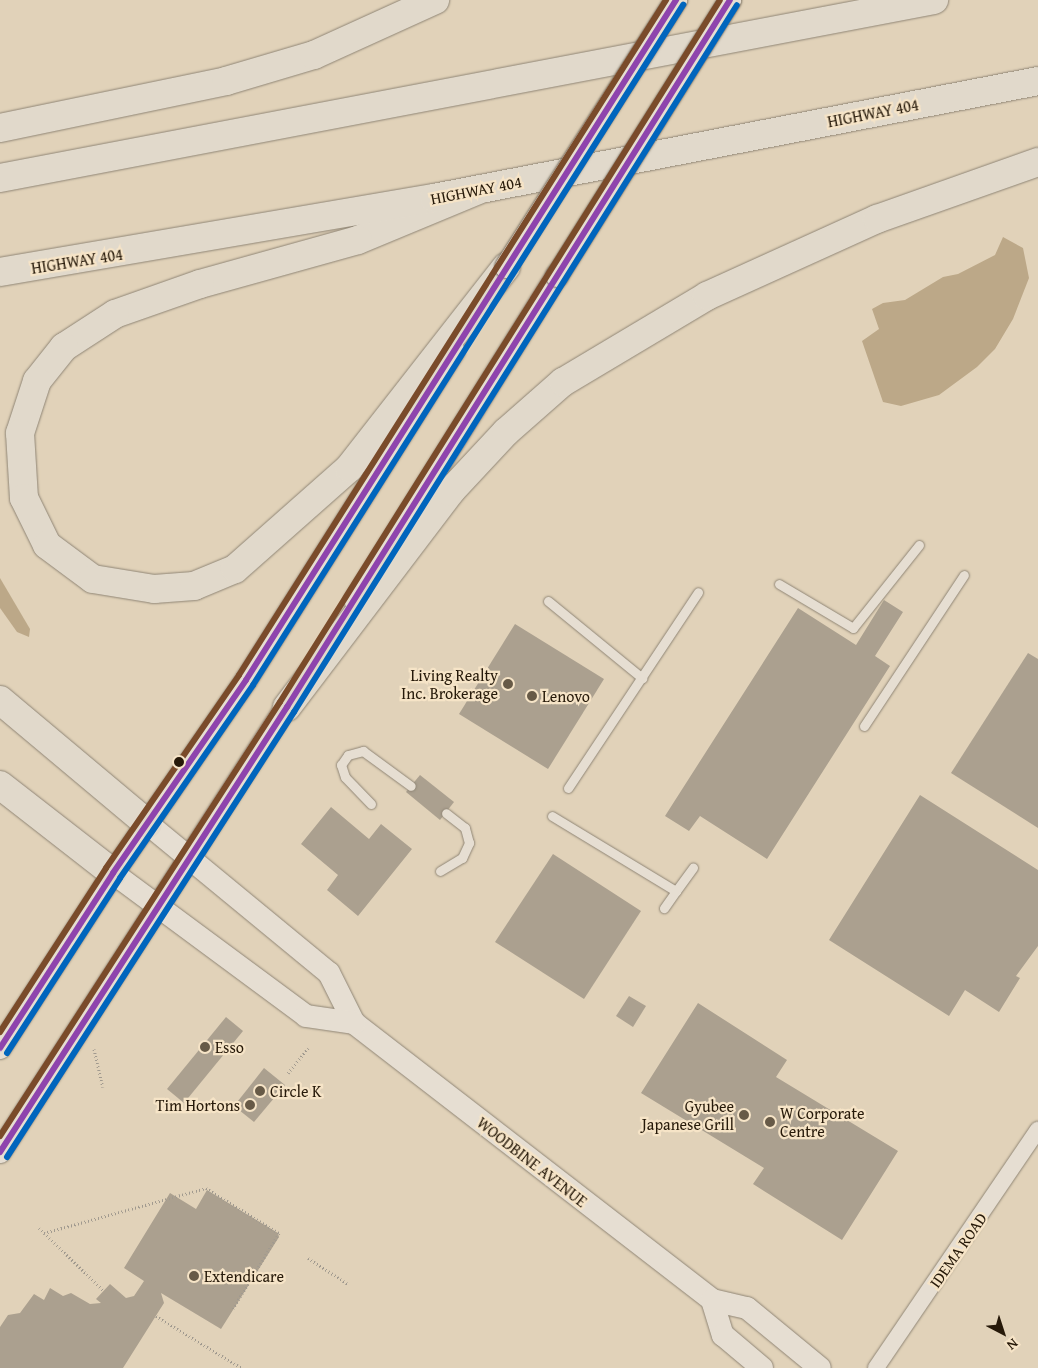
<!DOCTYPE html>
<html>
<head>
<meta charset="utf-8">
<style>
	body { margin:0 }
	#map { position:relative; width:1038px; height:1368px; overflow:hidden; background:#e1d2b9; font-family:"Gentium Book Plus",serif }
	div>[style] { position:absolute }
	.water>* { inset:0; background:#bca888 }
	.building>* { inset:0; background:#aba08f }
	.path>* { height:3px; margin-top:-1.5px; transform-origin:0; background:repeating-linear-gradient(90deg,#a19a8f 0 1px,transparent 0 3.5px) }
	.roads { filter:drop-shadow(0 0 1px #8f8575) drop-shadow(0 0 1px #8f8575) }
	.service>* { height:9px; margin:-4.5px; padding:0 4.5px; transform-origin:4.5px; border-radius:4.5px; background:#e6ded2 }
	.minor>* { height:16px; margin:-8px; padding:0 8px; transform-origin:8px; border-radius:8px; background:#e6ded2 }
	.secondary>* { height:22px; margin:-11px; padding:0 11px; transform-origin:11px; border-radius:11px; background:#e6ded2 }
	.motorway>* { height:28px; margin:-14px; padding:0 14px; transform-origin:14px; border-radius:14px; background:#e1d9cb }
	.bridges { filter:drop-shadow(0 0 1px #756c5d) drop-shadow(0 0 1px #756c5d) }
	.secondary-bridge>* { height:22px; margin:-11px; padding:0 11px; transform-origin:11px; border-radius:11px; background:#e6ded2 }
	.bus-1>* { height:6px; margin:-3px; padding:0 3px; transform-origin:3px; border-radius:3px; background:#8e44ad }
	.bus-2>* { height:6px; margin:-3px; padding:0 3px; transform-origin:3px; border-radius:3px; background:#0065bd }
	.bus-3>* { height:6px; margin:-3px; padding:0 3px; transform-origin:3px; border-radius:3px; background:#7a4b2a }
	.dots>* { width:14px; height:14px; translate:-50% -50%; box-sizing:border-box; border:2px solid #f6e4c7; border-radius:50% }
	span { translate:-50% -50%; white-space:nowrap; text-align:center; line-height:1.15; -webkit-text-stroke:4.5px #f6e4c7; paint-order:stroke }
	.street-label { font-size:16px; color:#261909 }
	.poi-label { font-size:16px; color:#261909 }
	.right { translate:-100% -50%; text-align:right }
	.left { translate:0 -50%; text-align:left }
	.north { position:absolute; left:978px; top:1308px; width:50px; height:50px; -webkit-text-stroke:4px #f6e4c7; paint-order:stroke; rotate:140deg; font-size:14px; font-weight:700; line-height:20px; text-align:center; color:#261909 }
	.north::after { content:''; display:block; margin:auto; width:18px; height:22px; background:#261909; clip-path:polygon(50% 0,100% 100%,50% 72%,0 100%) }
</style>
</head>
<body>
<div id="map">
	<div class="water">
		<i style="clip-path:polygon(1003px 237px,1023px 248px,1029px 278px,1013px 319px,995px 349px,977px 367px,939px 395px,901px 406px,883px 402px,862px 341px,879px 329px,872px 309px,883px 303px,905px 300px,943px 277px,958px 274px,995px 255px)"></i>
		<i style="clip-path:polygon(0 578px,30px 629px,29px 637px,17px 632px,0 608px)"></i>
	</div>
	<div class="building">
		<i style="clip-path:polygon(884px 600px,903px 612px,875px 656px,890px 666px,767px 859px,700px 816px,689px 831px,665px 816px,798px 608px,856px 645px)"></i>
		<i style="clip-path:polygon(515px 624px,604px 679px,548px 769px,459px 714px)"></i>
		<i style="clip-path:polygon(1028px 653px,1038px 659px,1038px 828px,951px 773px)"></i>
		<i style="clip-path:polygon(420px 775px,454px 802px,440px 820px,406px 792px)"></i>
		<i style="clip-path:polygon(920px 795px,1038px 870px,1038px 946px,1016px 976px,1020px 978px,999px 1012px,965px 990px,949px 1016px,829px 940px)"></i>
		<i style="clip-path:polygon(331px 807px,369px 839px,381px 824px,412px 849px,358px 916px,327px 890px,338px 875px,301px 844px)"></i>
		<i style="clip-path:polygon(553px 854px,641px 911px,584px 999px,495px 942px)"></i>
		<i style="clip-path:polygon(629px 996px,646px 1006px,633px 1027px,616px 1016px)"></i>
		<i style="clip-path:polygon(698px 1003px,787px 1060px,776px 1077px,898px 1151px,842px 1240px,753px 1184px,764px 1168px,641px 1093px)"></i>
		<i style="clip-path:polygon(226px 1017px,243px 1031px,184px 1103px,167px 1089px)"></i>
		<i style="clip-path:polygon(264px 1068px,285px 1085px,254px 1122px,234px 1106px)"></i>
		<i style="clip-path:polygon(207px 1190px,278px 1233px,279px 1237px,221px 1329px,161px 1293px,164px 1303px,123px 1368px,0 1368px,0 1327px,8px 1315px,20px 1313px,34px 1294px,44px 1300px,50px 1288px,63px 1296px,71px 1293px,90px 1304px,101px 1303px,96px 1299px,110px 1284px,126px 1298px,134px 1296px,144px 1281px,124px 1268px,170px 1193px,196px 1209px)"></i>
	</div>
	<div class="path">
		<i style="left:94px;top:1049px;width:39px;rotate:77deg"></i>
		<i style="left:288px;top:1073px;width:32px;rotate:-51deg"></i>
		<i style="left:39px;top:1228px;width:91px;rotate:44.1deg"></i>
		<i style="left:44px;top:1233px;width:168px;rotate:-15.5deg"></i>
		<i style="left:206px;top:1188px;width:86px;rotate:31.7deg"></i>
		<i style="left:279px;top:1233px;width:90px;rotate:121.4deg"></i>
		<i style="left:308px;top:1258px;width:48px;rotate:33deg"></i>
		<i style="left:156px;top:1316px;width:100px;rotate:31.2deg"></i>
	</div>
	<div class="roads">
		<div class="service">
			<i style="left:779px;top:584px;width:86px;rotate:30.7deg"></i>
			<i style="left:853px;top:628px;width:106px;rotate:-51.5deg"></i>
			<i style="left:548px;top:601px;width:122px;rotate:39.3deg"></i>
			<i style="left:864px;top:726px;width:181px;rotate:-56.5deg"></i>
			<i style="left:568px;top:788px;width:235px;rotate:-56.4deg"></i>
			<i style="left:371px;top:804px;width:37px;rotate:-134deg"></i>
			<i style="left:345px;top:777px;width:13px;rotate:-108deg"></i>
			<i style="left:341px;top:765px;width:12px;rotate:-55deg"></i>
			<i style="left:348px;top:755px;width:16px;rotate:-15deg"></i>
			<i style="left:363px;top:751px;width:59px;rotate:36.1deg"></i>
			<i style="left:552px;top:816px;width:145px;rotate:31.2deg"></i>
			<i style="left:676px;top:891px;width:21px;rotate:125deg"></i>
			<i style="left:440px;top:871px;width:26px;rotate:-31deg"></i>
			<i style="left:462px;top:858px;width:17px;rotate:-65deg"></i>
			<i style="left:469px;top:843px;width:16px;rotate:-105deg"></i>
			<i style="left:465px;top:828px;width:24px;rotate:-142deg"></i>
			<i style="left:676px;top:891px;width:29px;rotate:-54deg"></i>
		</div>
		<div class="minor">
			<i style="left:876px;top:1368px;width:288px;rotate:-55.8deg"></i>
		</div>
		<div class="secondary">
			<i style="left:355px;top:600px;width:382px;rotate:-58.1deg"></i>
			<i style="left:148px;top:824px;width:234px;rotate:39.5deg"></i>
			<i style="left:329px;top:973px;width:56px;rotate:63.4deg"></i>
			<i style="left:354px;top:1023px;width:453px;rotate:37.7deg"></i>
			<i style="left:712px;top:1300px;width:36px;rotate:13deg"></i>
			<i style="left:747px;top:1308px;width:94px;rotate:39.4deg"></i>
			<i style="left:113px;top:873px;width:240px;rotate:36.5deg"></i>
			<i style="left:306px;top:1016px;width:49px;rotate:8.3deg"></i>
			<i style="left:0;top:1048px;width:208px;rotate:-57.1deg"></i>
			<i style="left:113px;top:873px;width:234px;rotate:-55.4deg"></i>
			<i style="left:246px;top:680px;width:389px;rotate:-57.7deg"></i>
			<i style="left:0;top:1152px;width:547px;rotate:-57.24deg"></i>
			<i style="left:712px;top:1300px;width:37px;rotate:73deg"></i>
			<i style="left:723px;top:1335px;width:51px;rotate:40.2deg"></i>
		</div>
		<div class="motorway">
			<i style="left:0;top:128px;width:231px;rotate:-11.7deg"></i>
			<i style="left:226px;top:81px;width:92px;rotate:-16.5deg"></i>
			<i style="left:314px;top:55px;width:133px;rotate:-24.4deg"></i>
			<i style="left:0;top:178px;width:951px;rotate:-10.79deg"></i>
			<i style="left:481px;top:189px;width:133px;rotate:157.5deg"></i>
			<i style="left:358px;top:240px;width:164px;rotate:164.4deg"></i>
			<i style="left:200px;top:284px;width:90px;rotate:160.6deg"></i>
			<i style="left:115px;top:314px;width:61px;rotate:147.1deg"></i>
			<i style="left:64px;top:347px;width:43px;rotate:128.5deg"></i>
			<i style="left:37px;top:381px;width:55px;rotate:108.1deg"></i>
			<i style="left:20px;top:433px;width:65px;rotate:86.5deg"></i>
			<i style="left:24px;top:498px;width:52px;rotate:63.9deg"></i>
			<i style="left:47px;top:545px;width:57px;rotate:36.5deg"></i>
			<i style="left:93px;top:579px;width:62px;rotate:9.3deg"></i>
			<i style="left:154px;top:589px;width:40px;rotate:-4.3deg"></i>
			<i style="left:194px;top:586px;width:44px;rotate:-22.5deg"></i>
			<i style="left:235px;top:569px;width:152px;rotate:-41.5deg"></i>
			<i style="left:349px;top:468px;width:255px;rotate:-52deg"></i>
			<i style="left:0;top:272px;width:440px;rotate:-9.7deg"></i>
			<i style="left:434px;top:198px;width:615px;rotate:-10.96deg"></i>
			<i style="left:0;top:700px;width:193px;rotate:40deg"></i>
			<i style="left:287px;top:707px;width:270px;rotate:-52.8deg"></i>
			<i style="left:450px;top:492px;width:82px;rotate:-47deg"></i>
			<i style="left:506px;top:432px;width:76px;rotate:-41.3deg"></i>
			<i style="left:563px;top:382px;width:168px;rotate:-30.8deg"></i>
			<i style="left:707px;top:296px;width:187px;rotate:-24.4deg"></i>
			<i style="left:877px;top:219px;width:171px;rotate:-19.5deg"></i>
			<i style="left:0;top:785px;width:143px;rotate:37.9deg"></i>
		</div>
	</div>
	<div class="bridges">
		<div class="secondary-bridge">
			<i style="left:506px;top:267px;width:317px;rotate:-57.5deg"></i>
			<i style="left:557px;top:276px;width:326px;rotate:-57.9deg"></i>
		</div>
	</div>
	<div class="bus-1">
		<i style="left:0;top:1048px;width:208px;rotate:-57.1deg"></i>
		<i style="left:113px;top:873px;width:234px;rotate:-55.4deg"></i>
		<i style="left:246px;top:680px;width:805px;rotate:-57.69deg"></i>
		<i style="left:0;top:1152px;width:530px;rotate:-57.18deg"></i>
		<i style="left:287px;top:707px;width:834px;rotate:-57.93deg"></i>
	</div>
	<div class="bus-2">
		<i style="left:7px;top:1053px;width:208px;rotate:-57.1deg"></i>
		<i style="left:120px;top:878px;width:234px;rotate:-55.4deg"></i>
		<i style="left:253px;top:685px;width:805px;rotate:-57.69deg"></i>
		<i style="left:7px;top:1157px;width:530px;rotate:-57.18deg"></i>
		<i style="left:294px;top:712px;width:834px;rotate:-57.93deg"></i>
	</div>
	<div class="bus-3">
		<i style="left:0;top:1032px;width:195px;rotate:-57.1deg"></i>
		<i style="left:106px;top:868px;width:234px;rotate:-55.4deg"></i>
		<i style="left:239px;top:675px;width:799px;rotate:-57.68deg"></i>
		<i style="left:0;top:1136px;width:516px;rotate:-57.17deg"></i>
		<i style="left:280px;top:702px;width:828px;rotate:-57.92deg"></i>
	</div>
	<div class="dots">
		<i style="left:508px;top:684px;background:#675a47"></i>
		<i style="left:532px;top:696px;background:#675a47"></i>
		<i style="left:179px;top:762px;background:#261909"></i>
		<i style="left:205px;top:1047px;background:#675a47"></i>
		<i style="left:260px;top:1091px;background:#675a47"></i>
		<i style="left:250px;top:1105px;background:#675a47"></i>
		<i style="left:744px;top:1115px;background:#675a47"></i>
		<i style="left:770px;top:1122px;background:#675a47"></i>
		<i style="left:194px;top:1276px;background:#675a47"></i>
	</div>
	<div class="street-label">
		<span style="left:873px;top:113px;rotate:-11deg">HIGHWAY 404</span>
		<span style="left:476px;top:190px;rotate:-11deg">HIGHWAY 404</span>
		<span style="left:77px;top:261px;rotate:-9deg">HIGHWAY 404</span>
		<span style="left:532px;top:1162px;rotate:38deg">WOODBINE AVENUE</span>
		<span style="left:958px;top:1250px;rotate:-55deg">IDEMA ROAD</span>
	</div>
	<div class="poi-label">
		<span class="right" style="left:498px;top:684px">Living Realty<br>Inc. Brokerage</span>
		<span class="left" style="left:542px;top:696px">Lenovo</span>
		<span class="left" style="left:215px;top:1047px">Esso</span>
		<span class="left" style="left:270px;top:1091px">Circle K</span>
		<span class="right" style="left:240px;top:1105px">Tim Hortons</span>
		<span class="right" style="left:734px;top:1115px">Gyubee<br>Japanese Grill</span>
		<span class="left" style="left:780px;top:1122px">W Corporate<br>Centre</span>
		<span class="left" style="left:204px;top:1276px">Extendicare</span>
	</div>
	<div class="north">N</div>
</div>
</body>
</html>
